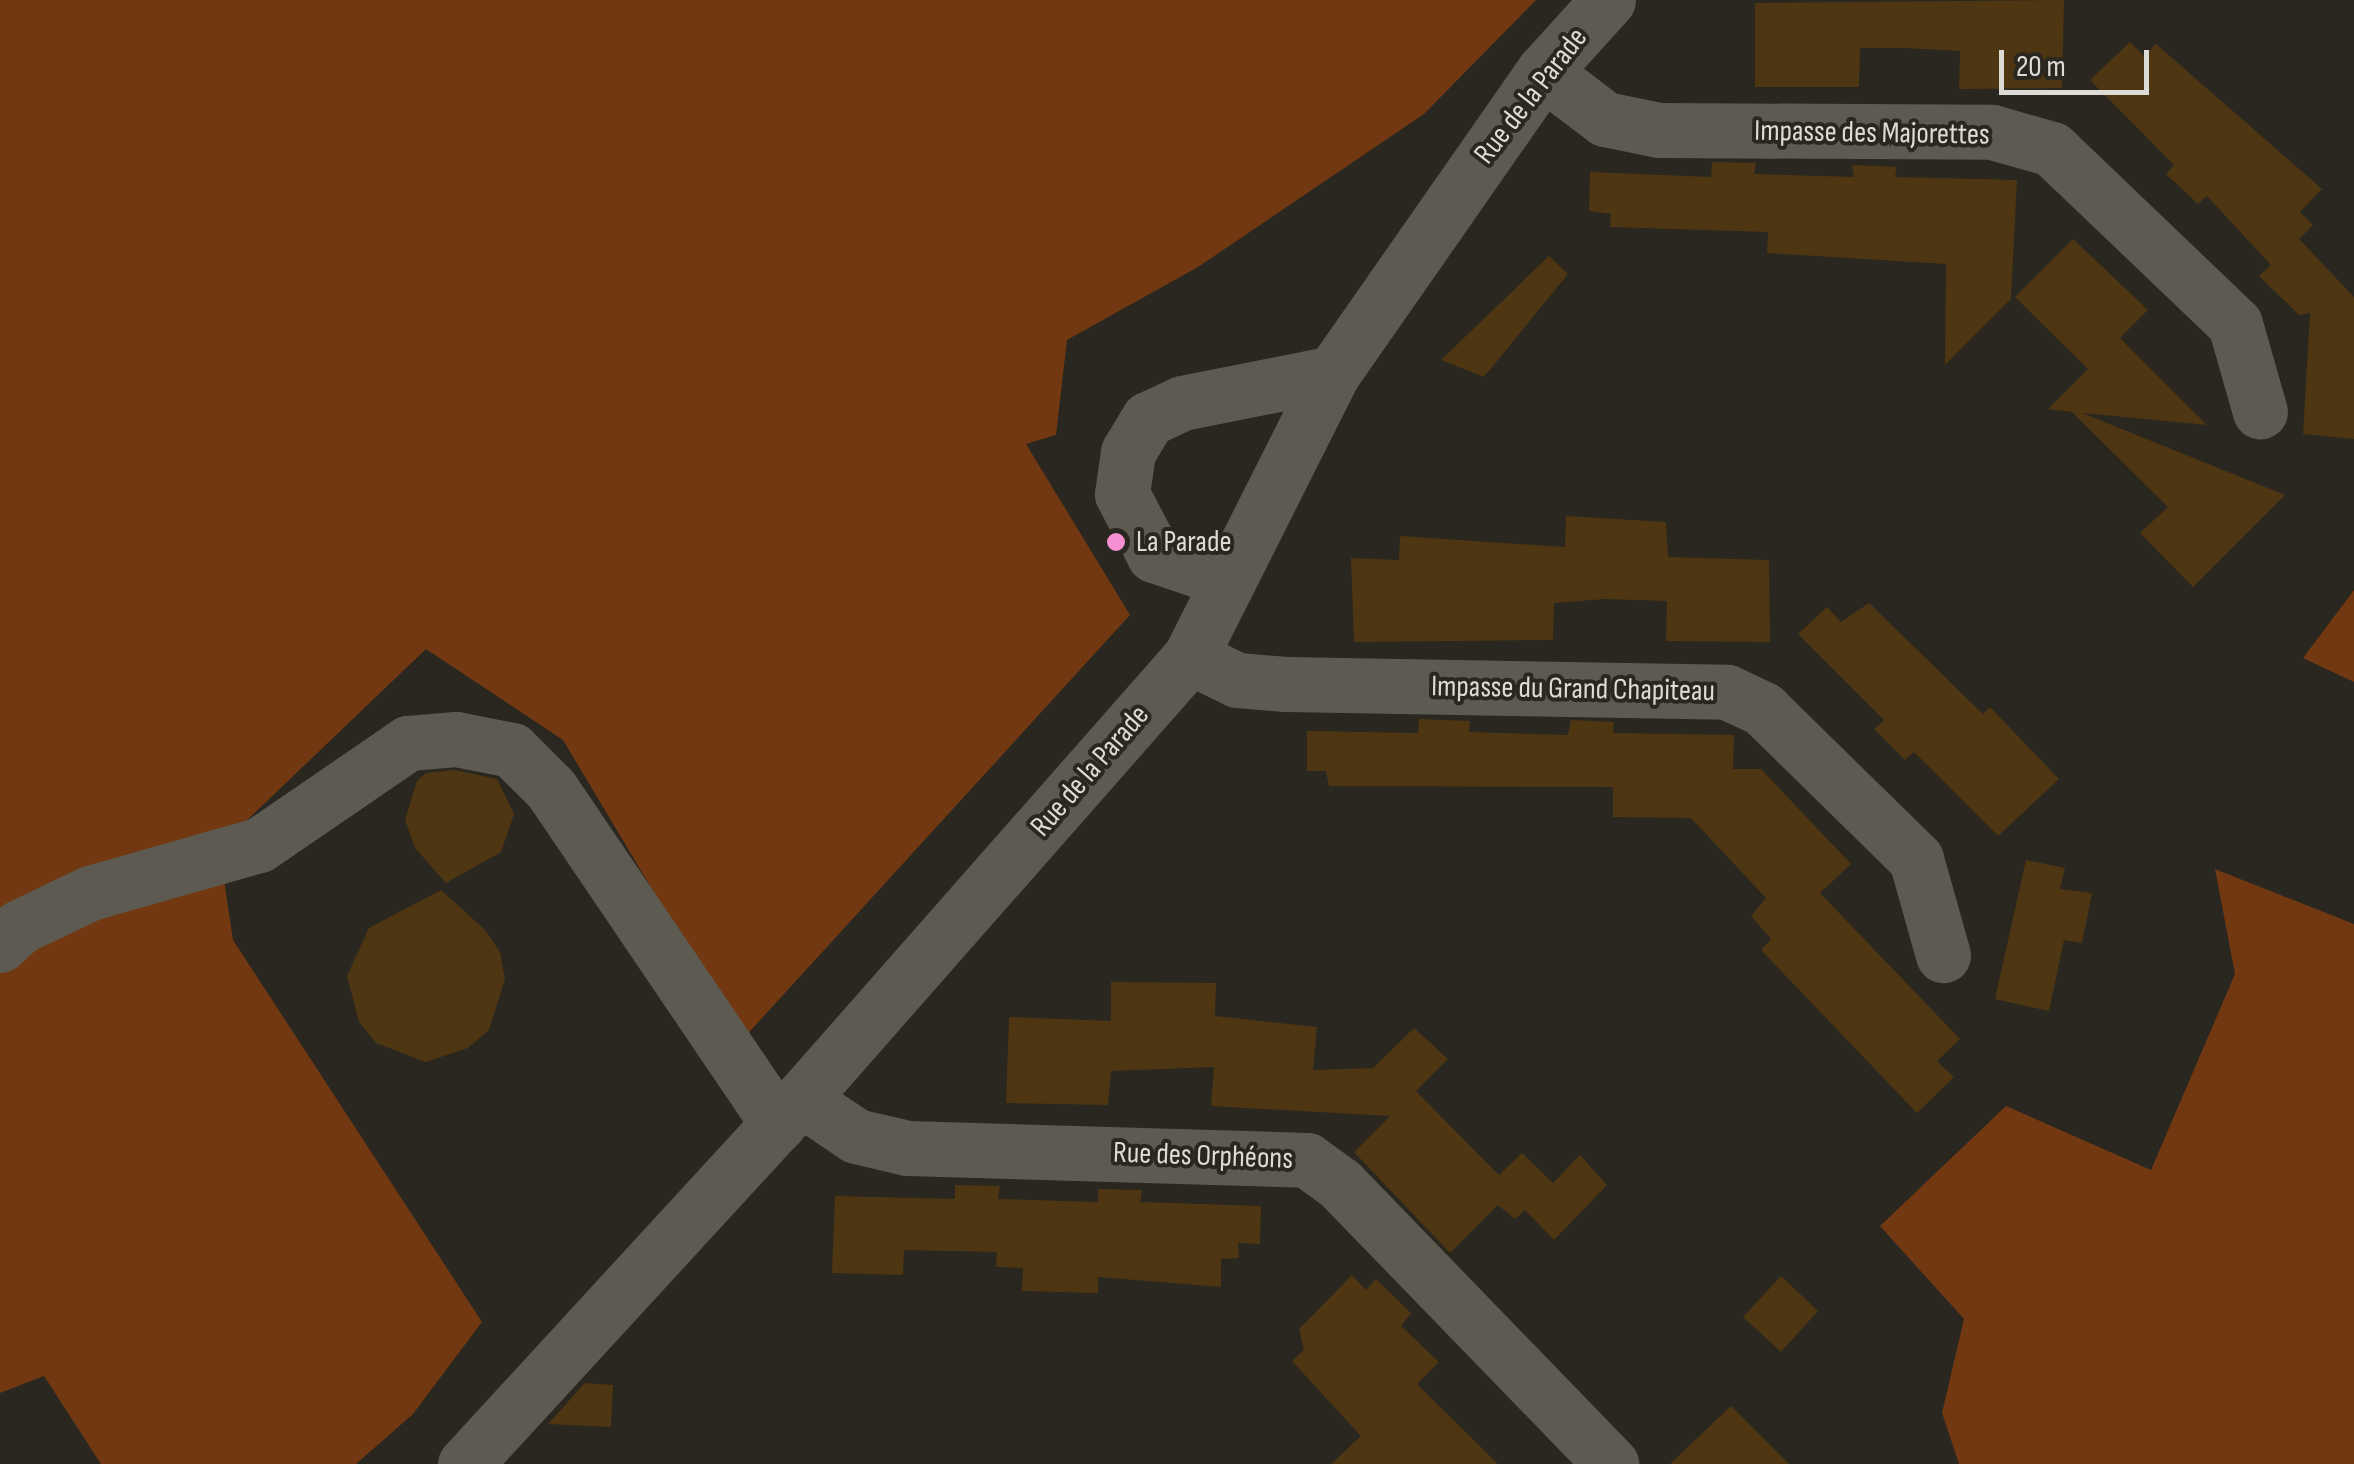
<!DOCTYPE html>
<html>
<head>
<meta charset="utf-8">
<style>
	body { margin:0 }
	#map { position:relative; width:2354px; height:1464px; overflow:hidden; background:#29271f; font-family:"Sofia Sans Condensed",sans-serif }
	div>[style] { position:absolute }
	.green>* { inset:0; background:#723811 }
	.building>* { inset:0; background:#4f3612 }
	.minor>* { height:55px; margin:-27.5px; padding:0 27.5px; transform-origin:27.5px; border-radius:27.5px; background:#5c5a51 }
	.dots>* { width:28px; height:28px; translate:-50% -50%; box-sizing:border-box; border:5px solid #29271f; border-radius:50% }
	span { translate:-50% -50%; white-space:nowrap; text-align:center; line-height:1.15; -webkit-text-stroke:8px #29271f; paint-order:stroke }
	.street-label { font-size:30px; color:#dcdbd6 }
	.poi-label { font-size:30px; color:#dcdbd6 }
	.left { translate:0 -50%; text-align:left }
	.scale { position:absolute; left:1999px; top:50px; width:150px; height:45px; box-sizing:border-box; border:5px solid #dcdbd6; border-top:0; padding-left:12px; font-size:30px; line-height:35px; white-space:nowrap; color:#dcdbd6; -webkit-text-stroke:8px #29271f; paint-order:stroke }
</style>
</head>
<body>
<div id="map">
	<div class="green">
		<i style="clip-path:polygon(0 0,1536px 0,1424px 114px,1198px 267px,1067px 340px,1056px 435px,1026px 444px,1130px 615px,742px 1040px,563px 740px,426px 649px,219px 847px,233px 940px,482px 1322px,413px 1414px,356px 1464px,101px 1464px,44px 1376px,0 1393px)"></i>
		<i style="clip-path:polygon(2354px 590px,2354px 682px,2303px 658px)"></i>
		<i style="clip-path:polygon(2215px 869px,2354px 924px,2354px 1464px,1959px 1464px,1942px 1413px,1964px 1319px,1880px 1226px,2006px 1106px,2151px 1170px,2235px 974px)"></i>
	</div>
	<div class="building">
		<i style="clip-path:polygon(2064px 0,2062px 88px,1959px 89px,1960px 51px,1905px 48px,1860px 48px,1859px 87px,1755px 87px,1755px 3px)"></i>
		<i style="clip-path:polygon(2130px 42px,2144px 56px,2156px 44px,2322px 189px,2300px 212px,2313px 225px,2299px 239px,2354px 297px,2354px 439px,2303px 434px,2310px 313px,2299px 315px,2259px 276px,2271px 265px,2207px 196px,2198px 204px,2166px 174px,2174px 165px,2090px 80px)"></i>
		<i style="clip-path:polygon(1712px 162px,1756px 163px,1754px 174px,1854px 177px,1852px 165px,1897px 167px,1895px 177px,2017px 180px,2011px 299px,1945px 365px,1946px 264px,1767px 253px,1768px 232px,1610px 227px,1611px 214px,1589px 211px,1590px 172px,1711px 177px)"></i>
		<i style="clip-path:polygon(2073px 239px,2148px 310px,2120px 338px,2207px 425px,2082px 413px,2285px 495px,2193px 587px,2140px 533px,2168px 507px,2072px 412px,2048px 409px,2088px 369px,2015px 297px)"></i>
		<i style="clip-path:polygon(1549px 256px,1568px 274px,1484px 377px,1441px 360px)"></i>
		<i style="clip-path:polygon(1566px 516px,1666px 522px,1668px 557px,1769px 560px,1770px 642px,1666px 641px,1667px 601px,1605px 599px,1554px 603px,1553px 640px,1354px 642px,1351px 558px,1399px 560px,1400px 536px,1565px 547px)"></i>
		<i style="clip-path:polygon(1869px 603px,1983px 714px,1990px 707px,2059px 779px,1998px 836px,1914px 752px,1905px 760px,1874px 729px,1884px 720px,1798px 634px,1827px 607px,1841px 622px)"></i>
		<i style="clip-path:polygon(1419px 719px,1470px 721px,1469px 732px,1568px 735px,1571px 720px,1614px 722px,1613px 733px,1734px 735px,1733px 769px,1761px 769px,1851px 864px,1820px 893px,1960px 1039px,1937px 1061px,1954px 1077px,1917px 1113px,1761px 950px,1771px 939px,1751px 916px,1766px 898px,1691px 818px,1613px 817px,1613px 787px,1329px 786px,1326px 771px,1307px 771px,1307px 731px,1418px 733px)"></i>
		<i style="clip-path:polygon(454px 770px,497px 779px,514px 814px,501px 852px,446px 883px,415px 848px,405px 820px,417px 781px,426px 773px)"></i>
		<i style="clip-path:polygon(2026px 860px,2065px 868px,2060px 889px,2092px 893px,2082px 943px,2064px 940px,2049px 1011px,1995px 999px)"></i>
		<i style="clip-path:polygon(441px 890px,485px 930px,500px 952px,505px 979px,489px 1030px,468px 1048px,426px 1062px,376px 1043px,359px 1022px,347px 976px,369px 928px)"></i>
		<i style="clip-path:polygon(1111px 982px,1216px 983px,1215px 1016px,1317px 1027px,1313px 1070px,1373px 1068px,1414px 1028px,1448px 1059px,1416px 1091px,1499px 1175px,1522px 1153px,1553px 1183px,1580px 1155px,1607px 1185px,1554px 1240px,1525px 1210px,1515px 1219px,1498px 1205px,1450px 1253px,1354px 1152px,1390px 1116px,1211px 1106px,1214px 1067px,1111px 1071px,1108px 1105px,1006px 1103px,1009px 1017px,1111px 1021px)"></i>
		<i style="clip-path:polygon(955px 1185px,1000px 1186px,998px 1199px,1098px 1202px,1098px 1189px,1142px 1190px,1140px 1202px,1261px 1206px,1260px 1244px,1238px 1243px,1239px 1258px,1221px 1259px,1221px 1287px,1098px 1277px,1098px 1293px,1022px 1291px,1023px 1268px,996px 1267px,997px 1252px,904px 1250px,903px 1275px,832px 1273px,835px 1196px,955px 1199px)"></i>
		<i style="clip-path:polygon(1352px 1275px,1366px 1290px,1376px 1279px,1411px 1313px,1401px 1326px,1439px 1362px,1417px 1384px,1498px 1464px,1331px 1464px,1361px 1436px,1292px 1361px,1304px 1350px,1299px 1329px)"></i>
		<i style="clip-path:polygon(1781px 1276px,1818px 1311px,1781px 1352px,1743px 1317px)"></i>
		<i style="clip-path:polygon(585px 1383px,613px 1385px,611px 1427px,548px 1424px)"></i>
		<i style="clip-path:polygon(1731px 1406px,1789px 1464px,1670px 1464px)"></i>
	</div>
	<div class="minor">
		<i style="left:1543px;top:72px;width:78px;rotate:37.2deg"></i>
		<i style="left:1605px;top:119px;width:55px;rotate:11.5deg"></i>
		<i style="left:1659px;top:130px;width:333px;rotate:0.3deg"></i>
		<i style="left:1992px;top:132px;width:62px;rotate:15.8deg"></i>
		<i style="left:2052px;top:149px;width:253px;rotate:43.7deg"></i>
		<i style="left:2235px;top:324px;width:91px;rotate:74.1deg"></i>
		<i style="left:1230px;top:567px;width:29px;rotate:172deg"></i>
		<i style="left:1201px;top:571px;width:50px;rotate:-161.2deg"></i>
		<i style="left:1154px;top:555px;width:69px;rotate:-117.7deg"></i>
		<i style="left:1122px;top:494px;width:42px;rotate:-81.9deg"></i>
		<i style="left:1128px;top:452px;width:39px;rotate:-59deg"></i>
		<i style="left:1148px;top:419px;width:38px;rotate:-25deg"></i>
		<i style="left:1182px;top:403px;width:154px;rotate:-11.2deg"></i>
		<i style="left:1190px;top:657px;width:52px;rotate:26.1deg"></i>
		<i style="left:1237px;top:680px;width:49px;rotate:4.7deg"></i>
		<i style="left:1286px;top:684px;width:441px;rotate:1deg"></i>
		<i style="left:1727px;top:692px;width:40px;rotate:25deg"></i>
		<i style="left:1763px;top:709px;width:214px;rotate:44.4deg"></i>
		<i style="left:1916px;top:859px;width:100px;rotate:74.3deg"></i>
		<i style="left:0;top:945px;width:26px;rotate:-43deg"></i>
		<i style="left:19px;top:927px;width:79px;rotate:-25.6deg"></i>
		<i style="left:90px;top:893px;width:176px;rotate:-15.9deg"></i>
		<i style="left:259px;top:845px;width:181px;rotate:-34.4deg"></i>
		<i style="left:408px;top:743px;width:48px;rotate:-4.8deg"></i>
		<i style="left:456px;top:739px;width:57px;rotate:11.1deg"></i>
		<i style="left:512px;top:750px;width:55px;rotate:45deg"></i>
		<i style="left:551px;top:789px;width:405px;rotate:55.9deg"></i>
		<i style="left:801px;top:1099px;width:66px;rotate:33.9deg"></i>
		<i style="left:856px;top:1136px;width:52px;rotate:13.2deg"></i>
		<i style="left:907px;top:1148px;width:400px;rotate:1.7deg"></i>
		<i style="left:1307px;top:1160px;width:41px;rotate:36deg"></i>
		<i style="left:1340px;top:1184px;width:390px;rotate:45.9deg"></i>
		<i style="left:465px;top:1464px;width:496px;rotate:-47.4deg"></i>
		<i style="left:801px;top:1099px;width:589px;rotate:-48.65deg"></i>
		<i style="left:1190px;top:657px;width:318px;rotate:-63.3deg"></i>
		<i style="left:1333px;top:373px;width:367px;rotate:-55.1deg"></i>
		<i style="left:1543px;top:72px;width:97px;rotate:-47.9deg"></i>
	</div>
	<div class="dots">
		<i style="left:1116px;top:542px;background:#f591d2"></i>
	</div>
	<div class="street-label">
		<span style="left:1531px;top:96px;rotate:-52deg">Rue de la Parade</span>
		<span style="left:1872px;top:133px;rotate:1deg">Impasse des Majorettes</span>
		<span style="left:1573px;top:689px;rotate:1deg">Impasse du Grand Chapiteau</span>
		<span style="left:1090px;top:771px;rotate:-49deg">Rue de la Parade</span>
		<span style="left:1203px;top:1156px;rotate:2deg">Rue des Orphéons</span>
	</div>
	<div class="poi-label">
		<span class="left" style="left:1136px;top:542px">La Parade</span>
	</div>
	<div class="scale">20 m</div>
</div>
</body>
</html>
